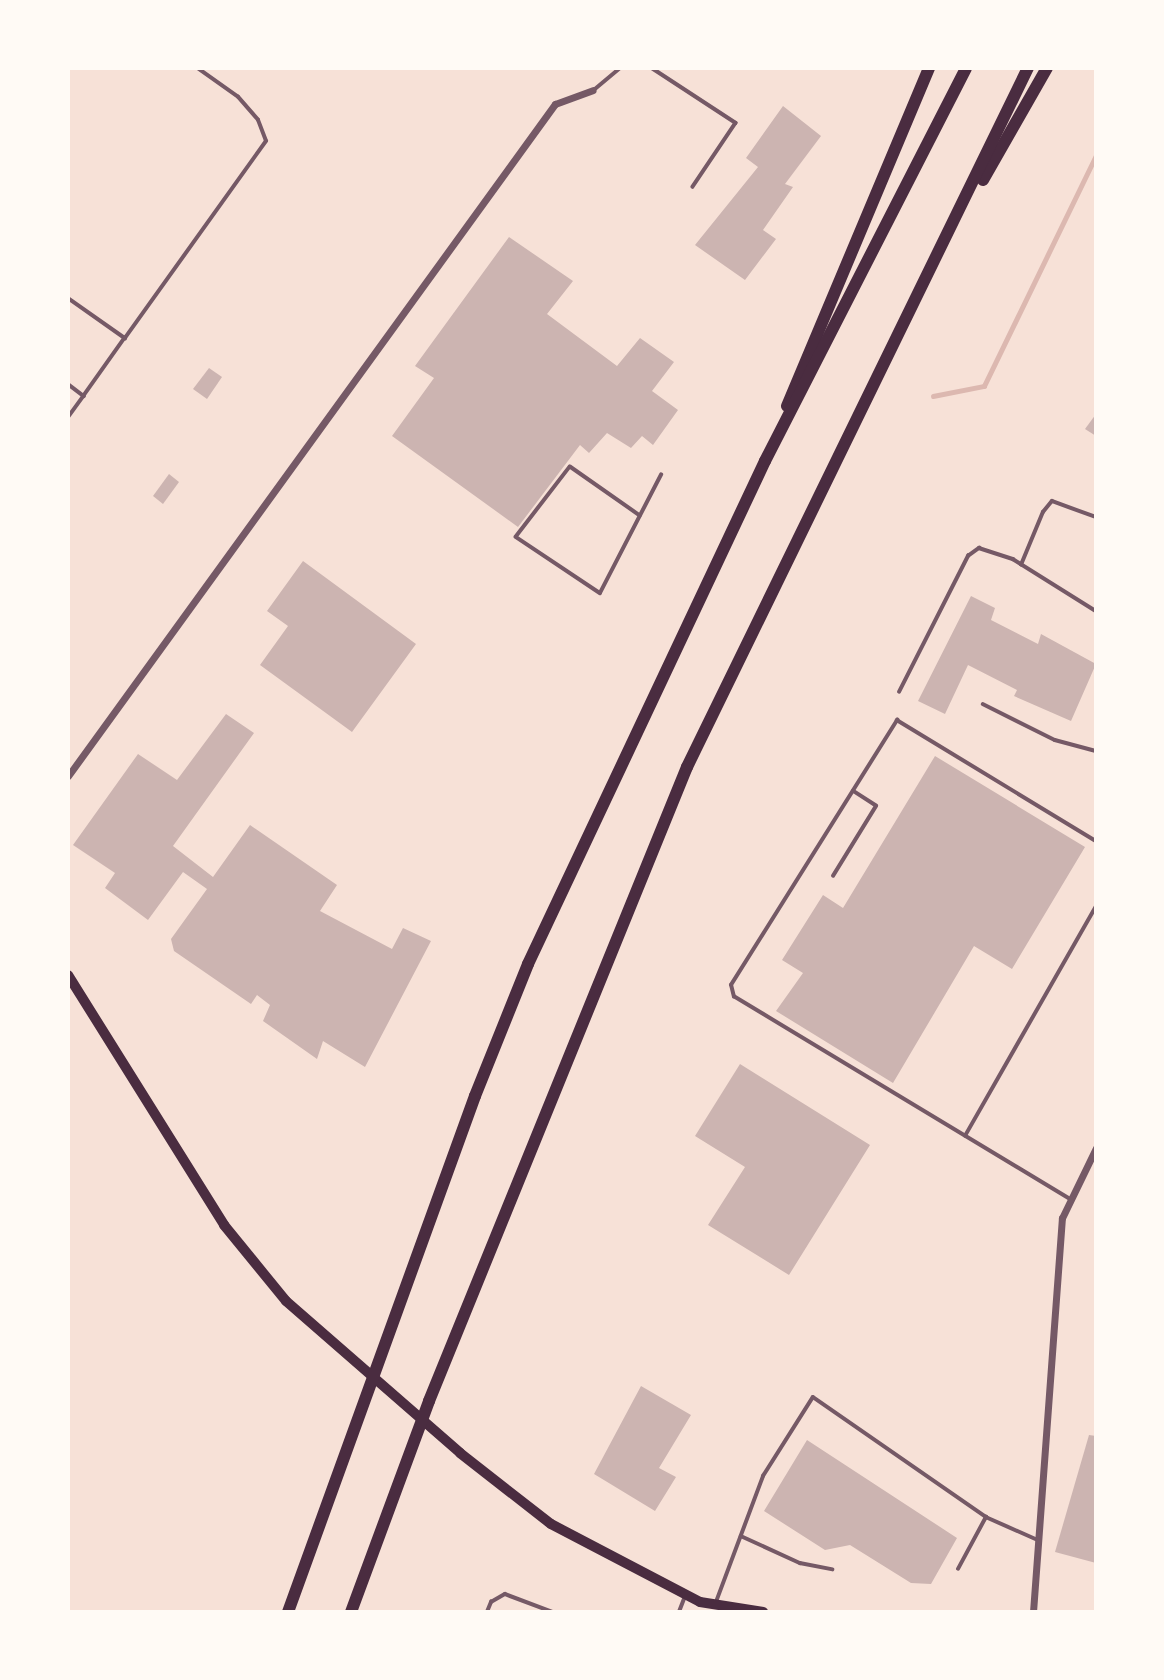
<!DOCTYPE html>
<html>
<head>
<meta charset="utf-8">
<style>
	body { margin:0 }
	#map { position:relative; width:1164px; height:1680px; overflow:hidden; background:#f7e1d7; font-family:"Titillium Web",sans-serif }
	div>[style] { position:absolute }
	.stream>* { height:4.5px; margin:-2.25px; padding:0 2.25px; transform-origin:2.25px; border-radius:2.25px; background:#dcb8b0 }
	.building>* { inset:0; background:#ccb4b1 }
	.service>* { height:3.5px; margin:-1.75px; padding:0 1.75px; transform-origin:1.75px; border-radius:1.75px; background:#755966 }
	.minor>* { height:7px; margin:-3.5px; padding:0 3.5px; transform-origin:3.5px; border-radius:3.5px; background:#755966 }
	.secondary>* { height:10px; margin:-5px; padding:0 5px; transform-origin:5px; border-radius:5px; background:#4a2c40 }
	.motorway>* { height:12px; margin:-6px; padding:0 6px; transform-origin:6px; border-radius:6px; background:#4a2c40 }
	span { translate:-50% -50%; white-space:nowrap; text-align:center; line-height:1.15; -webkit-text-stroke:7px #fffaf5; paint-order:stroke }
	.frame { position:absolute; inset:0; border:70px solid #fffaf5; pointer-events:none }
</style>
</head>
<body>
<div id="map">
	<div class="stream">
		<i style="left:933px;top:396px;width:52px;rotate:-11.1deg"></i>
		<i style="left:984px;top:386px;width:257px;rotate:-64.1deg"></i>
	</div>
	<div class="building">
		<i style="clip-path:polygon(783px 106px,821px 136px,785px 184px,793px 187px,763px 230px,776px 239px,745px 280px,695px 245px,758px 167px,746px 158px)"></i>
		<i style="clip-path:polygon(509px 237px,573px 281px,547px 314px,617px 366px,640px 338px,674px 362px,652px 391px,678px 410px,653px 445px,642px 436px,631px 448px,607px 433px,589px 453px,580px 445px,518px 527px,392px 436px,434px 378px,415px 366px)"></i>
		<i style="clip-path:polygon(209px 368px,222px 377px,207px 399px,193px 389px)"></i>
		<i style="clip-path:polygon(1096px 414px,1096px 436px,1085px 429px)"></i>
		<i style="clip-path:polygon(169px 474px,179px 482px,163px 504px,153px 496px)"></i>
		<i style="clip-path:polygon(303px 561px,416px 644px,352px 732px,260px 665px,288px 626px,267px 611px)"></i>
		<i style="clip-path:polygon(971px 596px,995px 608px,991px 620px,1038px 644px,1041px 634px,1096px 664px,1071px 721px,1014px 696px,1017px 690px,968px 665px,945px 714px,918px 701px)"></i>
		<i style="clip-path:polygon(226px 714px,254px 733px,173px 846px,213px 877px,250px 825px,337px 885px,320px 911px,392px 949px,403px 928px,431px 941px,365px 1067px,323px 1041px,317px 1059px,263px 1021px,270px 1005px,257px 995px,251px 1004px,174px 951px,171px 939px,207px 889px,183px 872px,148px 920px,105px 888px,115px 873px,73px 845px,138px 754px,177px 780px)"></i>
		<i style="clip-path:polygon(935px 756px,1085px 847px,1012px 969px,974px 946px,893px 1083px,776px 1011px,803px 973px,782px 960px,823px 895px,843px 908px)"></i>
		<i style="clip-path:polygon(740px 1064px,870px 1145px,789px 1275px,708px 1225px,745px 1167px,695px 1136px)"></i>
		<i style="clip-path:polygon(641px 1386px,691px 1415px,659px 1468px,676px 1477px,655px 1511px,594px 1474px)"></i>
		<i style="clip-path:polygon(1089px 1435px,1096px 1436px,1096px 1563px,1055px 1552px)"></i>
		<i style="clip-path:polygon(807px 1440px,957px 1538px,931px 1584px,911px 1583px,850px 1545px,825px 1550px,764px 1511px)"></i>
	</div>
	<div class="service">
		<i style="left:652px;top:68px;width:100px;rotate:33.2deg"></i>
		<i style="left:736px;top:123px;width:77px;rotate:123.9deg"></i>
		<i style="left:595px;top:89px;width:33px;rotate:-40deg"></i>
		<i style="left:68px;top:298px;width:70px;rotate:35.1deg"></i>
		<i style="left:125px;top:338px;width:71px;rotate:125.3deg"></i>
		<i style="left:125px;top:338px;width:242px;rotate:-54.4deg"></i>
		<i style="left:266px;top:141px;width:22px;rotate:-111deg"></i>
		<i style="left:258px;top:120px;width:30px;rotate:-131deg"></i>
		<i style="left:238px;top:97px;width:50px;rotate:-144.7deg"></i>
		<i style="left:68px;top:384px;width:20px;rotate:37deg"></i>
		<i style="left:84px;top:396px;width:27px;rotate:126deg"></i>
		<i style="left:640px;top:516px;width:85px;rotate:-145deg"></i>
		<i style="left:570px;top:467px;width:88px;rotate:127.6deg"></i>
		<i style="left:516px;top:537px;width:101px;rotate:33.7deg"></i>
		<i style="left:600px;top:593px;width:133px;rotate:-62.7deg"></i>
		<i style="left:1021px;top:565px;width:57px;rotate:-67.5deg"></i>
		<i style="left:1043px;top:512px;width:14px;rotate:-51deg"></i>
		<i style="left:1052px;top:501px;width:47px;rotate:20deg"></i>
		<i style="left:899px;top:692px;width:153px;rotate:-63.1deg"></i>
		<i style="left:968px;top:556px;width:14px;rotate:-36deg"></i>
		<i style="left:979px;top:548px;width:36px;rotate:18deg"></i>
		<i style="left:1013px;top:559px;width:98px;rotate:32.1deg"></i>
		<i style="left:983px;top:704px;width:80px;rotate:26.6deg"></i>
		<i style="left:1055px;top:740px;width:42px;rotate:15deg"></i>
		<i style="left:833px;top:876px;width:82px;rotate:-58.4deg"></i>
		<i style="left:876px;top:806px;width:27px;rotate:-147deg"></i>
		<i style="left:965px;top:1136px;width:265px;rotate:-60.3deg"></i>
		<i style="left:1071px;top:1200px;width:393px;rotate:-148.9deg"></i>
		<i style="left:734px;top:997px;width:12px;rotate:-104deg"></i>
		<i style="left:731px;top:985px;width:313px;rotate:-57.9deg"></i>
		<i style="left:897px;top:720px;width:233px;rotate:31.3deg"></i>
		<i style="left:741px;top:1536px;width:65px;rotate:24.6deg"></i>
		<i style="left:800px;top:1563px;width:33px;rotate:11deg"></i>
		<i style="left:958px;top:1569px;width:59px;rotate:-61.7deg"></i>
		<i style="left:716px;top:1602px;width:134px;rotate:-69.5deg"></i>
		<i style="left:763px;top:1476px;width:93px;rotate:-57.7deg"></i>
		<i style="left:813px;top:1397px;width:211px;rotate:34.7deg"></i>
		<i style="left:986px;top:1517px;width:57px;rotate:23.9deg"></i>
		<i style="left:487px;top:1612px;width:11px;rotate:-68deg"></i>
		<i style="left:491px;top:1602px;width:16px;rotate:-30deg"></i>
		<i style="left:505px;top:1594px;width:51px;rotate:20.6deg"></i>
		<i style="left:679px;top:1612px;width:17px;rotate:-69deg"></i>
	</div>
	<div class="minor">
		<i style="left:68px;top:776px;width:830px;rotate:-54.07deg"></i>
		<i style="left:555px;top:104px;width:40px;rotate:-20.2deg"></i>
		<i style="left:1033px;top:1612px;width:395px;rotate:-85.8deg"></i>
		<i style="left:1062px;top:1218px;width:78px;rotate:-64.1deg"></i>
	</div>
	<div class="secondary">
		<i style="left:68px;top:975px;width:295px;rotate:58deg"></i>
		<i style="left:224px;top:1225px;width:98px;rotate:50.8deg"></i>
		<i style="left:286px;top:1301px;width:231px;rotate:41.1deg"></i>
		<i style="left:460px;top:1453px;width:115px;rotate:38deg"></i>
		<i style="left:551px;top:1524px;width:168px;rotate:27.6deg"></i>
		<i style="left:700px;top:1602px;width:64px;rotate:9deg"></i>
	</div>
	<div class="motorway">
		<i style="left:983px;top:180px;width:129px;rotate:-60.3deg"></i>
		<i style="left:787px;top:406px;width:367px;rotate:-67.2deg"></i>
		<i style="left:288px;top:1612px;width:549px;rotate:-70.08deg"></i>
		<i style="left:475px;top:1096px;width:142px;rotate:-68.1deg"></i>
		<i style="left:528px;top:964px;width:556px;rotate:-64.77deg"></i>
		<i style="left:765px;top:461px;width:441px;rotate:-62.9deg"></i>
		<i style="left:351px;top:1612px;width:225px;rotate:-69.7deg"></i>
		<i style="left:429px;top:1401px;width:684px;rotate:-67.86deg"></i>
		<i style="left:687px;top:767px;width:778px;rotate:-64deg"></i>
	</div>
	<div class="frame"></div>
</div>
</body>
</html>
